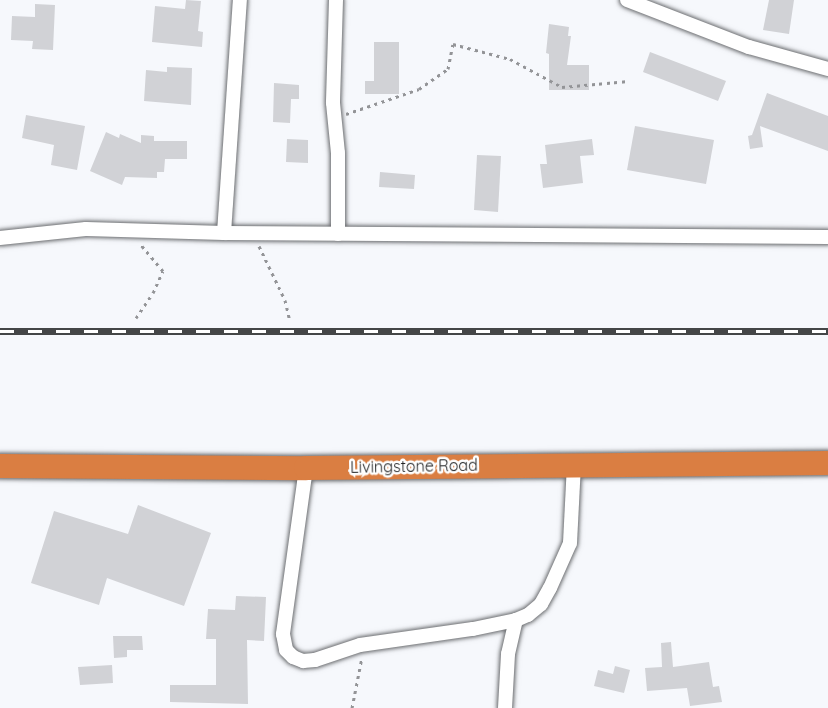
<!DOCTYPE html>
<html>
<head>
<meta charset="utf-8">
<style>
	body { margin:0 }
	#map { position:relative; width:828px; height:708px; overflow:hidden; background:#f6f8fc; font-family:Quicksand,sans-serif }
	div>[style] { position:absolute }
	.building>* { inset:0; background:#d1d2d6 }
	.path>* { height:3px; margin-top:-1.5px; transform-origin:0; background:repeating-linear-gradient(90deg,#939497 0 3px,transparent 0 7.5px) }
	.roads { filter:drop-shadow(0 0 2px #6c6e71) drop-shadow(0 0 2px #6c6e71) }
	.street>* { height:14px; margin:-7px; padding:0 7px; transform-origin:7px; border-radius:7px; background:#fff }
	.highway>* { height:24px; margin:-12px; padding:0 12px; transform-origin:12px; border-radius:12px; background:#da7e42 }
	.rail>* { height:7px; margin-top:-3.5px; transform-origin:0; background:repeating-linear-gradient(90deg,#fff 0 14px,#444647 0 28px); box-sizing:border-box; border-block:2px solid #444647 }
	span { translate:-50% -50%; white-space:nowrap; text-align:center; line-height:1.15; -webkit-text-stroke:5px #fff; paint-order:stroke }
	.street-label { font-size:16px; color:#1f2021 }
</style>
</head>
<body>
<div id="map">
	<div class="building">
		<i style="clip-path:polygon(186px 0,201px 1px,198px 31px,203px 32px,202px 47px,152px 42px,155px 6px,185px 9px)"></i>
		<i style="clip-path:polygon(769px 0,794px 0,789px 34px,763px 30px)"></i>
		<i style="clip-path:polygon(35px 4px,55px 5px,53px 50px,32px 49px,33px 41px,11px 40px,12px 16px,35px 17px)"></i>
		<i style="clip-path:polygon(549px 24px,569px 27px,568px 36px,571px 36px,567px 65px,589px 65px,589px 90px,549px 90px,549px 54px,546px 53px)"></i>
		<i style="clip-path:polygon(374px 42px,399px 42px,399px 94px,365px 94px,365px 81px,374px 81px)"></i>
		<i style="clip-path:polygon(650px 52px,726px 81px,718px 101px,643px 72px)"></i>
		<i style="clip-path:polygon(167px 67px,192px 68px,191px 105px,144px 101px,146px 70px,167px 72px)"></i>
		<i style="clip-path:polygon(274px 83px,299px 85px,299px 99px,291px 99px,290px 123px,273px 122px)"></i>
		<i style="clip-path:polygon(767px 93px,828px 116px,828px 151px,760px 126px,763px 147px,750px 149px,748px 136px,752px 135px)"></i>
		<i style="clip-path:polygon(26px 115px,85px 126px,77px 170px,51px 165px,54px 145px,22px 138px)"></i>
		<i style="clip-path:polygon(635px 126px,714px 140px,706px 184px,627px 170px)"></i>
		<i style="clip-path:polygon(106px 132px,119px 138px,120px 134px,141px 143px,141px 135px,154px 136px,154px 141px,187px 141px,187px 159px,165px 159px,164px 172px,157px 172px,157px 178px,125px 177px,122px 185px,90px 171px)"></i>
		<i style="clip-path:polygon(287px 139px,308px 140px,308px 163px,286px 162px)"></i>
		<i style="clip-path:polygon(592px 139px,594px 155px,580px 156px,583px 183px,543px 188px,540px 164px,547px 164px,545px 145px)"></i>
		<i style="clip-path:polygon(477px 155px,501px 156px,498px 212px,474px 210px)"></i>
		<i style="clip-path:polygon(380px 172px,415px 175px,414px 189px,379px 187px)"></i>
		<i style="clip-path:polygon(138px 505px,211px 533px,184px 606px,107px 578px,99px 605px,31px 583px,54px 511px,128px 534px)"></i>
		<i style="clip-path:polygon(236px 596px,266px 597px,264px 641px,247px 640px,248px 704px,170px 702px,170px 685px,216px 685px,216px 639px,206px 639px,208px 609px,235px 610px)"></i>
		<i style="clip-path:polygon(113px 636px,142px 636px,143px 650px,127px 650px,127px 657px,114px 658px)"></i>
		<i style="clip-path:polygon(671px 642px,673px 667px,709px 662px,713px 687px,719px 686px,722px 702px,690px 706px,687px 688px,647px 691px,645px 668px,662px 667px,661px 643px)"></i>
		<i style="clip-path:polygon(112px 665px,113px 683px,80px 685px,78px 667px)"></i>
		<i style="clip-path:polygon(615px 666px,630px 670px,624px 693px,594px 686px,598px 670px,613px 674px)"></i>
	</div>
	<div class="path">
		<i style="left:346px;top:114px;width:77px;rotate:-18.9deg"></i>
		<i style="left:419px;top:89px;width:35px;rotate:-35deg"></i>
		<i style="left:448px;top:69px;width:25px;rotate:-79deg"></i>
		<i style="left:453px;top:44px;width:59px;rotate:14.7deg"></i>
		<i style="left:510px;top:59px;width:59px;rotate:28.3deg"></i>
		<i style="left:562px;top:87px;width:67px;rotate:-5.1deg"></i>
		<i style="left:259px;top:246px;width:60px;rotate:64.3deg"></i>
		<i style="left:285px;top:300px;width:22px;rotate:77deg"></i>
		<i style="left:136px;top:318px;width:30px;rotate:-56deg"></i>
		<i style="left:153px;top:293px;width:24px;rotate:-66deg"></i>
		<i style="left:163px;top:271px;width:34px;rotate:-130deg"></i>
		<i style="left:352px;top:708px;width:52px;rotate:-78.9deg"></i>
	</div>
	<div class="roads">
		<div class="street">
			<i style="left:336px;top:0;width:103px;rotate:91.7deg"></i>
			<i style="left:333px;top:103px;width:50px;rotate:84.3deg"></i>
			<i style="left:338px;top:153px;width:81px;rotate:90deg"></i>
			<i style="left:627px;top:0;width:131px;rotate:21.1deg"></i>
			<i style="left:749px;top:47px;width:82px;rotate:15.6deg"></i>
			<i style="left:224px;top:233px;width:234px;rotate:-86.1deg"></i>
			<i style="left:0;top:238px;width:86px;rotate:-6deg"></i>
			<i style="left:86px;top:229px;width:138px;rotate:1.7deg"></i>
			<i style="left:224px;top:233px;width:604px;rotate:0.38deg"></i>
			<i style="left:306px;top:468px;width:168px;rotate:97.9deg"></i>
			<i style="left:283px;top:634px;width:16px;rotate:79deg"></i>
			<i style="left:286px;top:650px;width:10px;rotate:45deg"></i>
			<i style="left:293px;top:657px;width:11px;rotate:22deg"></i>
			<i style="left:303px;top:661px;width:12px;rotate:-5deg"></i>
			<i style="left:315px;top:660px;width:47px;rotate:-18.4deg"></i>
			<i style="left:360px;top:645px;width:114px;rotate:-8.1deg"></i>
			<i style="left:473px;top:629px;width:44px;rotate:-11.8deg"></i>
			<i style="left:516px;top:620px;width:13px;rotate:-23deg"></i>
			<i style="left:528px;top:615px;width:17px;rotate:-40deg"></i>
			<i style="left:541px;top:604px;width:18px;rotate:-61deg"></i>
			<i style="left:550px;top:588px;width:49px;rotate:-66deg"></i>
			<i style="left:570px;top:543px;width:79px;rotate:-87.1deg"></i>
			<i style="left:505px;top:708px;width:54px;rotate:-86.8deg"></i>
			<i style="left:508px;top:654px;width:35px;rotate:-77deg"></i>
		</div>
		<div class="highway">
			<i style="left:0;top:466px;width:306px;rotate:0.4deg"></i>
			<i style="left:306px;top:468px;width:522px;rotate:-0.55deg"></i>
		</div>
	</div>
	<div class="rail">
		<i style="left:0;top:331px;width:828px"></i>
	</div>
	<div class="street-label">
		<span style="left:414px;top:466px;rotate:-1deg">Livingstone Road</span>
	</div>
</div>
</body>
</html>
